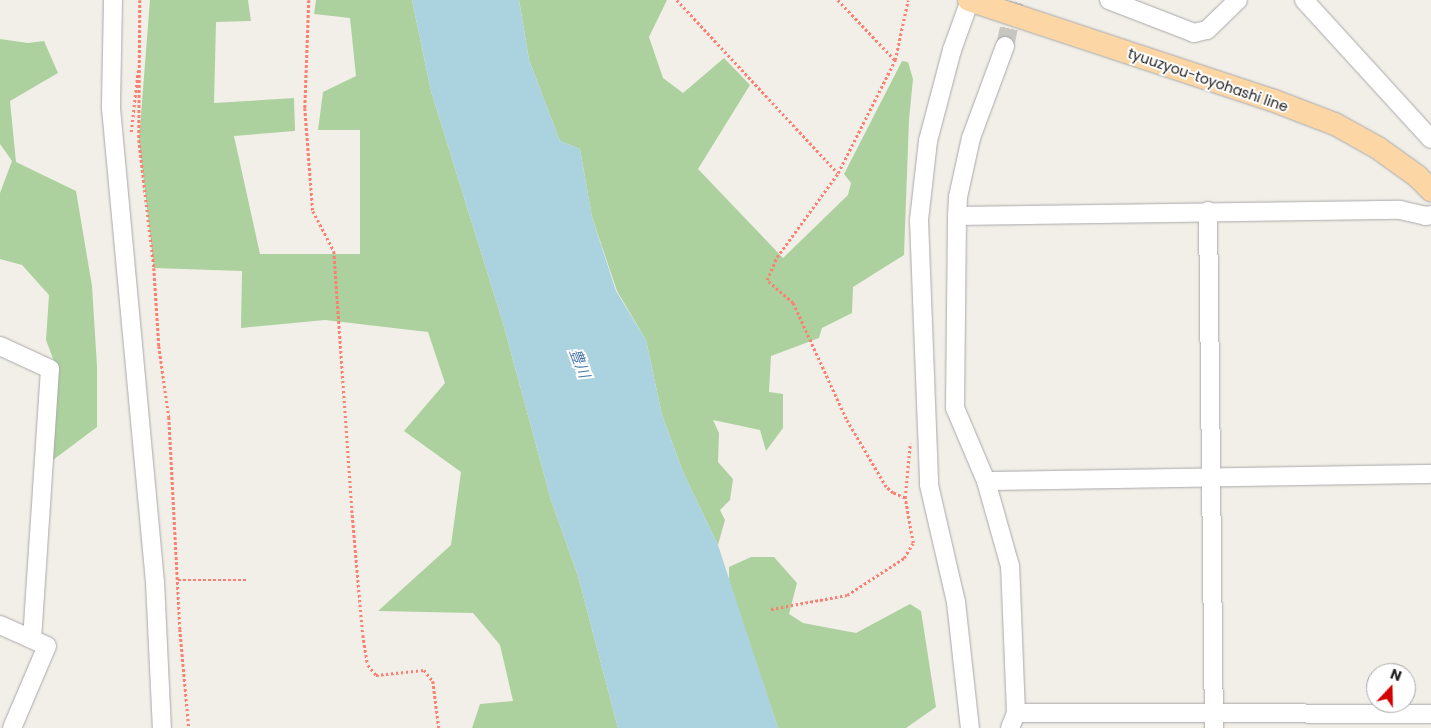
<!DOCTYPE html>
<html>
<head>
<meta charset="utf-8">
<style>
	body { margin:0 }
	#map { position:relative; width:1431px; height:728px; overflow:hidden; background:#f2efe9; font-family:Poppins,"Noto Sans JP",sans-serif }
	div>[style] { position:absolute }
	.forest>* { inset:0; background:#add19e }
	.water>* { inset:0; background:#aad3df }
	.minor-tunnel>* { height:18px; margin-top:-9px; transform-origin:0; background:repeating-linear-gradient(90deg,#c8c6c1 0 18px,transparent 0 27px) }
	.path>* { height:2.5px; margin-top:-1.25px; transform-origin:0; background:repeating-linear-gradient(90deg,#fa8072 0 2.5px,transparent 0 5px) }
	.roads { filter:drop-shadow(0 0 1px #a9a9a9) drop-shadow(0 0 1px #a9a9a9) }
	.minor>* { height:18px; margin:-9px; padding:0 9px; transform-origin:9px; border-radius:9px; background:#fff }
	.major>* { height:22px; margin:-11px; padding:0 11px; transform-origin:11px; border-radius:11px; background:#fcd6a4 }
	span { translate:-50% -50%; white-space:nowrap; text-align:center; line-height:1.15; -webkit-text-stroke:4px #fff; paint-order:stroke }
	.street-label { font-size:14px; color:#222 }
	.water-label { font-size:15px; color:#4a7aab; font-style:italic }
	.north { position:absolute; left:1366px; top:663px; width:50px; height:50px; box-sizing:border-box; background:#fff; border:1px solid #a7a7a7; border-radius:50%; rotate:21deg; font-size:14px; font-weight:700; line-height:20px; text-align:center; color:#222 }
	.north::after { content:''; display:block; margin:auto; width:18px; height:22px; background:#d40000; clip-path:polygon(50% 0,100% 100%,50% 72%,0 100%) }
</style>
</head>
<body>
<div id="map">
	<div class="forest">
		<i style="clip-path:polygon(150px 0,248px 0,251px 21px,216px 22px,214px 103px,294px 98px,295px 131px,234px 136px,260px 254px,360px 254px,360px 130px,318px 130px,323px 92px,356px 76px,350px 18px,314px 14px,316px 0,412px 0,431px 91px,503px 323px,551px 500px,578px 576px,618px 728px,472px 728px,480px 704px,513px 701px,500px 645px,473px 613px,378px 611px,451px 545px,461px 472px,404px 431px,445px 383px,428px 332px,325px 320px,241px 328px,242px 271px,154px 268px,139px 140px)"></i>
		<i style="clip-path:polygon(519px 0,667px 0,649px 37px,663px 78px,683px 93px,724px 58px,750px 85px,698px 169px,783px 258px,848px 195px,851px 183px,844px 174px,902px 61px,908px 62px,913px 79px,909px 120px,904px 255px,853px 287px,852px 313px,822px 328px,819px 338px,771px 356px,769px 392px,783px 394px,783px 428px,766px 451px,760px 430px,713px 420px,719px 433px,718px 462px,733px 479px,730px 500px,720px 510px,725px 520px,718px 545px,683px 472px,662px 415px,646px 340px,617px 291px,592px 217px,580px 149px,560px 141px,529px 60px)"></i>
		<i style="clip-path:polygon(0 39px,28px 43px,44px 41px,58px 73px,10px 101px,16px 162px,76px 191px,92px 286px,97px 366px,97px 427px,53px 460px,55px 364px,46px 340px,49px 295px,22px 265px,0 259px,0 193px,12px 161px,0 144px)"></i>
		<i style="clip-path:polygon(751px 557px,774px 557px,797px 583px,789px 614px,803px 623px,856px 633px,910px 604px,921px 611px,936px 707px,906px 728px,778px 728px,729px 582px,729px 567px)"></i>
	</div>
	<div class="water">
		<i style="clip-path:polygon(412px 0,519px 0,529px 60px,560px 141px,580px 149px,592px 217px,616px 291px,646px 340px,662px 415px,683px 472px,718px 545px,778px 728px,618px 728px,578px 576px,551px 500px,503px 323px,431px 91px)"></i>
	</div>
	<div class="minor-tunnel">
		<i style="left:1005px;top:46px;width:47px;rotate:-77.7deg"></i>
	</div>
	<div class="path">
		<i style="left:140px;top:0;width:140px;rotate:90.4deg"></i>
		<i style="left:139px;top:140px;width:129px;rotate:83.3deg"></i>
		<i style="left:154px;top:268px;width:78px;rotate:86.3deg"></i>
		<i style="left:159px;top:346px;width:72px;rotate:82deg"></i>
		<i style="left:169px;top:417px;width:212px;rotate:87deg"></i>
		<i style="left:180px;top:629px;width:99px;rotate:84.8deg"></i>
		<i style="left:309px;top:0;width:108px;rotate:92.1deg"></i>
		<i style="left:305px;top:108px;width:103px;rotate:85.6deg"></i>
		<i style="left:313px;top:211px;width:45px;rotate:62.3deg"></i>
		<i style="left:334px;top:251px;width:260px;rotate:86deg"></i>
		<i style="left:352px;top:510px;width:125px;rotate:85deg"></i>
		<i style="left:363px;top:635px;width:30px;rotate:81deg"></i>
		<i style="left:368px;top:665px;width:13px;rotate:51deg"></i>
		<i style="left:376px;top:675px;width:48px;rotate:-5.9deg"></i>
		<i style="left:424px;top:670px;width:14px;rotate:51deg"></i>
		<i style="left:433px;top:681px;width:47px;rotate:82.7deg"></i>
		<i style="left:677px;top:0;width:236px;rotate:47.1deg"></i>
		<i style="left:838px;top:0;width:83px;rotate:46.5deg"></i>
		<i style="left:131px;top:132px;width:62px;rotate:-83.6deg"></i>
		<i style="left:905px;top:498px;width:13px;rotate:-157deg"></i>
		<i style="left:893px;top:493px;width:9px;rotate:-139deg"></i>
		<i style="left:886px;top:487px;width:79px;rotate:-120.5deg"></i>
		<i style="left:846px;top:419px;width:128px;rotate:-114.6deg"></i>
		<i style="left:793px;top:303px;width:35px;rotate:-139deg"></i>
		<i style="left:767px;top:280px;width:25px;rotate:-67deg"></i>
		<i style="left:777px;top:257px;width:104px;rotate:-54deg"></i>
		<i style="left:838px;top:173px;width:127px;rotate:-63.2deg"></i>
		<i style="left:895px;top:60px;width:61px;rotate:-77.8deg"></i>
		<i style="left:178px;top:580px;width:70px"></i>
		<i style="left:771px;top:609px;width:77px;rotate:-10.4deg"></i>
		<i style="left:847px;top:595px;width:68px;rotate:-33deg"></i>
		<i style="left:904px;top:558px;width:17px;rotate:-59deg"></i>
		<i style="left:913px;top:543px;width:46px;rotate:-100.1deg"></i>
		<i style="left:905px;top:498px;width:55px;rotate:-84.8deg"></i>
	</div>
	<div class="roads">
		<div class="minor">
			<i style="left:113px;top:0;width:108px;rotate:91.1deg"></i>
			<i style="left:111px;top:108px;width:476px;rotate:84.7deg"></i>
			<i style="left:155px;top:582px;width:146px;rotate:87.3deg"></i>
			<i style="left:970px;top:0;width:53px;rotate:109.8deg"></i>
			<i style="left:952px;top:50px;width:94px;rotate:104.8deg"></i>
			<i style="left:928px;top:141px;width:80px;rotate:96.5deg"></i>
			<i style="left:919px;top:220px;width:265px;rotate:87.8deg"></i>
			<i style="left:929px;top:485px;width:120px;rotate:77deg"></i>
			<i style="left:956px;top:602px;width:127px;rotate:83.7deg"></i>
			<i style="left:1109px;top:0;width:91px;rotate:21.2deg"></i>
			<i style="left:1194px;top:33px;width:13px;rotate:-13deg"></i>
			<i style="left:1207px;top:30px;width:43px;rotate:-44.1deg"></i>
			<i style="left:1304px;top:0;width:188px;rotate:47.6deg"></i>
			<i style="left:1208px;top:211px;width:517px;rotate:89.34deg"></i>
			<i style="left:957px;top:216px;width:19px;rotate:-87deg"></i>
			<i style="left:958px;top:197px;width:60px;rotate:-77.6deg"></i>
			<i style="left:971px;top:138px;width:98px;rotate:-69.7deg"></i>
			<i style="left:0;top:346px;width:55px;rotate:24.7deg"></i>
			<i style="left:50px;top:369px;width:271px;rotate:93.8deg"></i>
			<i style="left:986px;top:481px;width:445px;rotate:-0.9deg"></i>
			<i style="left:0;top:625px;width:51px;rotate:24.1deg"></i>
			<i style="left:47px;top:646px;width:89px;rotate:113.1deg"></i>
			<i style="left:1016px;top:713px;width:147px;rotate:-92.3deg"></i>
			<i style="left:1010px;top:566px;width:88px;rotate:-105.8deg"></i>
			<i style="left:986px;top:481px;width:79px;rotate:-113deg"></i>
			<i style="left:955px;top:408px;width:192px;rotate:-89.4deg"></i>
			<i style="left:957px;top:216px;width:443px;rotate:-0.8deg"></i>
			<i style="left:1400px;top:210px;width:26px;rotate:13deg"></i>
			<i style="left:1425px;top:216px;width:6px;rotate:-9deg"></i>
			<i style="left:1010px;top:728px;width:16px;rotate:-68deg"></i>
			<i style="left:1016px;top:713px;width:415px;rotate:0.1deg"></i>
		</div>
		<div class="major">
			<i style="left:969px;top:0;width:319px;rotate:18.3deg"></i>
			<i style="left:1272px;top:100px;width:67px;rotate:20.9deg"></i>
			<i style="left:1335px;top:124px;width:49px;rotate:29.2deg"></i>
			<i style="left:1378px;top:148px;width:48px;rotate:35.7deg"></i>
			<i style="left:1417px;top:176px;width:20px;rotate:45deg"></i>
		</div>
	</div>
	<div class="street-label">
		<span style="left:1208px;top:80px;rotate:19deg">tyuuzyou-toyohashi line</span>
	</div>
	<div class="water-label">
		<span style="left:580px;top:363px;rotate:69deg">豊川</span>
	</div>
	<div class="north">N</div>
</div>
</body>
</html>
